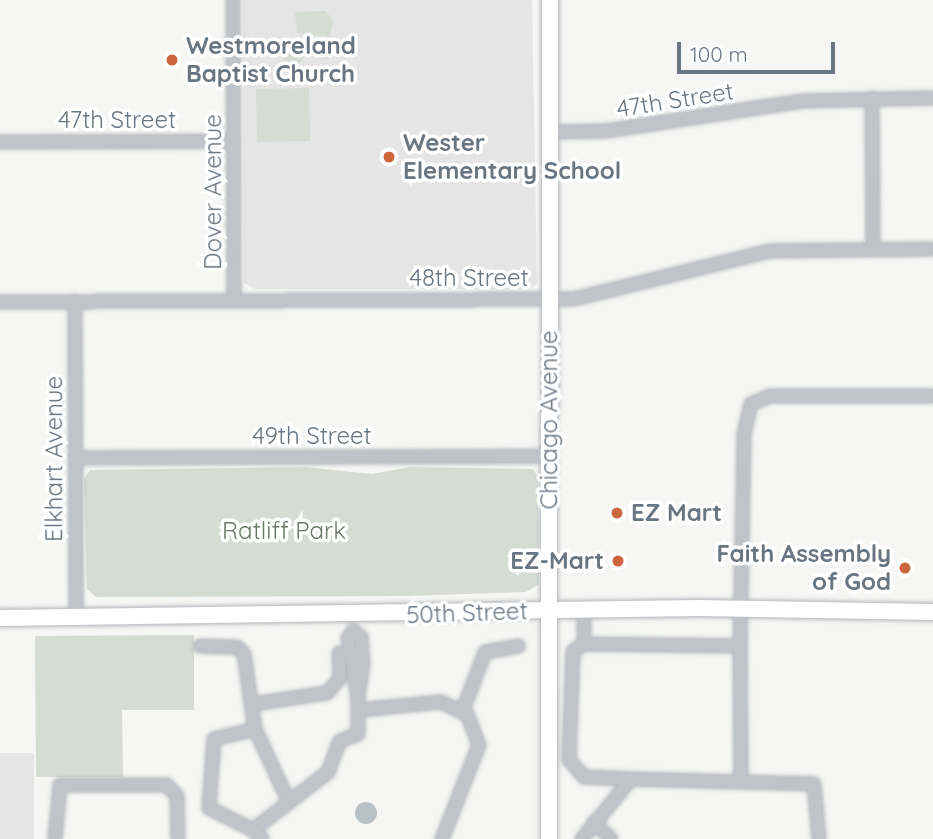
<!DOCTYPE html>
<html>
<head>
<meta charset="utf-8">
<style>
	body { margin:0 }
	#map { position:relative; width:933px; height:839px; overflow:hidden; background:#f6f6f4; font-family:Quicksand,sans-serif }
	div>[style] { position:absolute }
	.built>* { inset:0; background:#e4e5e4 }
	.green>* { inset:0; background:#d6dbd3 }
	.round { border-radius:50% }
	.water>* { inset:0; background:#b8c1c5 }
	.roads { filter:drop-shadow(0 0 2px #b3b7bb) drop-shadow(0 0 2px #b3b7bb) }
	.street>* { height:12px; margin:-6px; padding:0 6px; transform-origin:6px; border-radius:6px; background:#c0c3c7 }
	.secondary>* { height:16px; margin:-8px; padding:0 8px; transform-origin:8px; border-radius:8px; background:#fff }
	.dots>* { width:19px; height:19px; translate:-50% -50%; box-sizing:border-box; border:4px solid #fff; border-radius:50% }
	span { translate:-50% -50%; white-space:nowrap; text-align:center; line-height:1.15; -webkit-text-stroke:7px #fff; paint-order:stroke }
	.poi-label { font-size:24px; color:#697581; font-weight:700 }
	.left { translate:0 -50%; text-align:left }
	.right { translate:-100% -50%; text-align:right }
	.street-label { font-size:24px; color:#697581 }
	.park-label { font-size:24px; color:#6a7967 }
	.scale { position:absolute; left:677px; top:42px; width:158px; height:32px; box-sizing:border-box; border:4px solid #697581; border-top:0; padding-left:9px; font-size:21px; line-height:24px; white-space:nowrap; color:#697581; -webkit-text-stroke:5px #fff; paint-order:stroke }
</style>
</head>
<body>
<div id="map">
	<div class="built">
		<i style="clip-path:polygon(532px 0,537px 284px,528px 289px,255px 289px,244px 283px,243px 0)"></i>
		<i style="clip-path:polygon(0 753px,34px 753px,34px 839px,0 839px)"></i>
	</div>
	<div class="green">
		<i style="clip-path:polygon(326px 11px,333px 21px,330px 37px,297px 33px,295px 12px)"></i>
		<i class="round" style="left:281px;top:40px;width:24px;height:24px"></i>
		<i class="round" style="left:315px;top:43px;width:16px;height:16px"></i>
		<i style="clip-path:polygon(309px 88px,310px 141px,257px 142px,256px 89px)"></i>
		<i style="clip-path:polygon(305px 467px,372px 474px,410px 467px,533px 469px,538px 477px,539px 584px,526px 592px,409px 596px,96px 597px,87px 589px,84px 479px,90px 470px)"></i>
		<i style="clip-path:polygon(194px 635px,194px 710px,122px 710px,123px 777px,36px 777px,35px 636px)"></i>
	</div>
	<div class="water">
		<i class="round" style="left:355px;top:802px;width:22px;height:22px"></i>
	</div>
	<div class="roads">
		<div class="street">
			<i style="left:233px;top:0;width:300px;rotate:89.8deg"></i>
			<i style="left:872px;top:98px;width:150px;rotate:89.6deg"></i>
			<i style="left:549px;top:132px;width:57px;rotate:-1deg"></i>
			<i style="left:606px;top:131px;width:197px;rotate:-8.7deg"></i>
			<i style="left:801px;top:101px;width:132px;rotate:-1.3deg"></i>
			<i style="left:0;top:142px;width:234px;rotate:-0.2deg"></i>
			<i style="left:75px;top:301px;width:316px;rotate:89.8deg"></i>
			<i style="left:0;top:302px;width:574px;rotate:-0.3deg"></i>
			<i style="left:574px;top:299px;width:201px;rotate:-13.8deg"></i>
			<i style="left:769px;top:251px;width:164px;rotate:-0.7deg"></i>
			<i style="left:75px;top:458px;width:475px;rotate:-0.2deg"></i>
			<i style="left:584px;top:610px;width:34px;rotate:90deg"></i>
			<i style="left:353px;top:631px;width:10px;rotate:37deg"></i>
			<i style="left:361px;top:637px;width:28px;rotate:86deg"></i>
			<i style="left:363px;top:665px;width:33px;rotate:99deg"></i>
			<i style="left:358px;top:698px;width:61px;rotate:-99.5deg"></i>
			<i style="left:348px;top:638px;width:9px;rotate:-54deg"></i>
			<i style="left:200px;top:646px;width:37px;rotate:2deg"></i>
			<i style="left:237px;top:647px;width:10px;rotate:45deg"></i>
			<i style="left:244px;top:654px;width:76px;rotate:81.7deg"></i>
			<i style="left:740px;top:646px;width:212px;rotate:-88.9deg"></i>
			<i style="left:744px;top:434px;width:31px;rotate:-77deg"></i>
			<i style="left:751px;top:404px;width:21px;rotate:-23deg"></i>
			<i style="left:770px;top:396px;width:163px"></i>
			<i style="left:253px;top:704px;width:75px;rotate:-8.5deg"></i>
			<i style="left:327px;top:693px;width:20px;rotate:-49deg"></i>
			<i style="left:340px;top:678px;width:25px;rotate:-92deg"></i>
			<i style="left:359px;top:710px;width:82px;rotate:-5.6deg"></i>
			<i style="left:441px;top:702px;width:29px;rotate:25deg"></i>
			<i style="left:467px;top:714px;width:33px;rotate:69deg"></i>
			<i style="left:479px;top:745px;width:101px;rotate:111.5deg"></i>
			<i style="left:463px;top:710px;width:62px;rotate:-69.2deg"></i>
			<i style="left:485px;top:652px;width:34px;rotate:-10deg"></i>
			<i style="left:631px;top:779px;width:47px;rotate:-177.6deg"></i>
			<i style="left:584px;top:777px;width:23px;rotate:-131deg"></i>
			<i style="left:569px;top:760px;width:109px;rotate:-87.9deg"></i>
			<i style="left:573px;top:651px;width:13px;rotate:-32deg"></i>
			<i style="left:584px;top:644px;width:156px;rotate:0.7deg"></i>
			<i style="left:740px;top:646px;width:134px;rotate:89.6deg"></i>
			<i style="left:594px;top:822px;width:24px;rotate:45deg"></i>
			<i style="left:253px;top:830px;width:49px;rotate:-153.4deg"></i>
			<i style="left:209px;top:808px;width:69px;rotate:-85.9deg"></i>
			<i style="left:214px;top:739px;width:42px;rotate:-13.7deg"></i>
			<i style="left:255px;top:729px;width:76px;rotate:65.1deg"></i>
			<i style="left:55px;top:839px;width:54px;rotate:-84.7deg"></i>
			<i style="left:60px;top:785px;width:107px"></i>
			<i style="left:167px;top:785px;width:15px;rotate:48deg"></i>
			<i style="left:177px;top:796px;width:43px;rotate:88.7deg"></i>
			<i style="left:262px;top:839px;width:13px;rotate:-135deg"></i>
			<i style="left:253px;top:830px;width:95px;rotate:-37.7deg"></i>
			<i style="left:328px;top:772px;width:33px;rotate:-69deg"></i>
			<i style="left:340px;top:741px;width:19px;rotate:-21deg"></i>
			<i style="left:358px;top:734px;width:36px;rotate:-90deg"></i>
			<i style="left:582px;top:839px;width:77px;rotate:-50.8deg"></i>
			<i style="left:631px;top:779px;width:183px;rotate:1.6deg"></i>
			<i style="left:814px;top:784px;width:55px;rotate:84.8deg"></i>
		</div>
		<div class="secondary">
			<i style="left:0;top:618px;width:699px;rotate:-0.82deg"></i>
			<i style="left:699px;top:608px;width:234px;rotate:1deg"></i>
			<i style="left:549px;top:839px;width:839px;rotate:-89.93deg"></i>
		</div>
	</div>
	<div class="dots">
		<i style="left:172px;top:60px;background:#cc663d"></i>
		<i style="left:389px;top:157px;background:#cc663d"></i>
		<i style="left:617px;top:513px;background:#cc663d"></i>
		<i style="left:618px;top:561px;background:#cc663d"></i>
		<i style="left:905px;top:568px;background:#cc663d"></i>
	</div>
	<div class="poi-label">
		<span class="left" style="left:186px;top:60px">Westmoreland<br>Baptist Church</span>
		<span class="left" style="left:403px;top:157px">Wester<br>Elementary School</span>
		<span class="left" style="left:631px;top:513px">EZ Mart</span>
		<span class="right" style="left:891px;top:568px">Faith Assembly<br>of God</span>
		<span class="right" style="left:604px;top:561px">EZ-Mart</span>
	</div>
	<div class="street-label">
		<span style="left:675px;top:100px;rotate:-9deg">47th Street</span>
		<span style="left:117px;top:120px">47th Street</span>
		<span style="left:213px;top:192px;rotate:-90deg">Dover Avenue</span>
		<span style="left:469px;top:278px">48th Street</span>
		<span style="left:549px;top:420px;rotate:-90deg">Chicago Avenue</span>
		<span style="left:312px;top:436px">49th Street</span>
		<span style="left:54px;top:459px;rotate:-90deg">Elkhart Avenue</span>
		<span style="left:467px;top:613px;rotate:-2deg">50th Street</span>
	</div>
	<div class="park-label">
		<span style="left:284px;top:531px">Ratliff Park</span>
	</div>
	<div class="scale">100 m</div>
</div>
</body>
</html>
